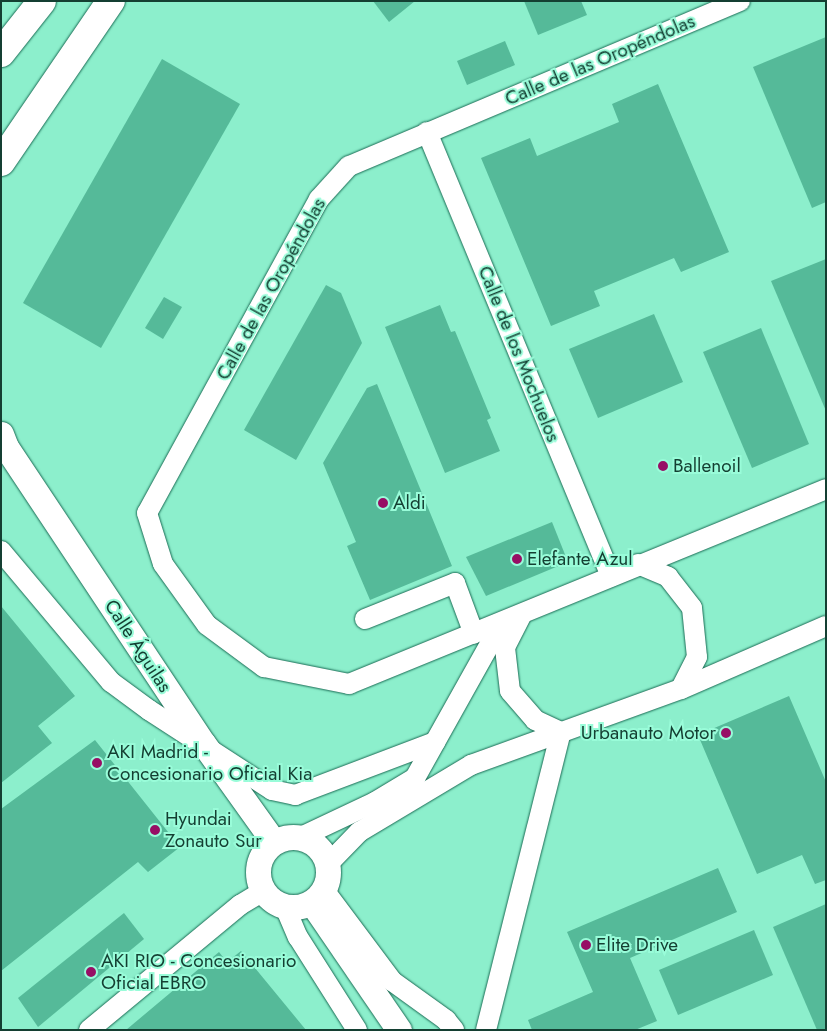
<!DOCTYPE html>
<html>
<head>
<meta charset="utf-8">
<style>
	body { margin:0 }
	#map { position:relative; width:827px; height:1031px; overflow:hidden; background:#8cefcc; font-family:Jost,sans-serif }
	div>[style] { position:absolute }
	.building>* { inset:0; background:#55ba99 }
	.roads { filter:drop-shadow(0 0 1px #1a6b54) drop-shadow(0 0 1px #1a6b54) }
	.minor>* { height:20px; margin:-10px; padding:0 10px; transform-origin:10px; border-radius:10px; background:#fff }
	.major>* { height:25px; margin:-12.5px; padding:0 12.5px; transform-origin:12.5px; border-radius:12.5px; background:#fff }
	.major>.ring { margin:-12.5px; padding:0; box-sizing:content-box; background:none; border:25px solid #fff; border-radius:50% }
	.highway>* { height:28px; margin:-14px; padding:0 14px; transform-origin:14px; border-radius:14px; background:#fff }
	.dots>* { width:14px; height:14px; translate:-50% -50%; box-sizing:border-box; border:2px solid #99fcd9; border-radius:50% }
	span { translate:-50% -50%; white-space:nowrap; text-align:center; line-height:1.15; -webkit-text-stroke:4px #99fcd9; paint-order:stroke }
	.street-label { font-size:19px; color:#143f32 }
	.poi-label { font-size:19px; color:#143f32 }
	.left { translate:0 -50%; text-align:left }
	.right { translate:-100% -50%; text-align:right }
	.frame { position:absolute; inset:0; border:2px solid #143f32; pointer-events:none }
</style>
</head>
<body>
<div id="map">
	<div class="building">
		<i style="clip-path:polygon(373px 1px,415px 1px,389px 22px)"></i>
		<i style="clip-path:polygon(524px 1px,581px 1px,587px 15px,538px 35px)"></i>
		<i style="clip-path:polygon(826px 37px,826px 202px,812px 208px,753px 67px)"></i>
		<i style="clip-path:polygon(505px 41px,515px 65px,467px 85px,457px 61px)"></i>
		<i style="clip-path:polygon(162px 59px,240px 104px,101px 348px,23px 303px)"></i>
		<i style="clip-path:polygon(658px 84px,729px 252px,681px 272px,674px 258px,594px 291px,600px 306px,551px 326px,481px 158px,530px 138px,537px 156px,619px 122px,612px 104px)"></i>
		<i style="clip-path:polygon(826px 259px,826px 411px,771px 281px)"></i>
		<i style="clip-path:polygon(326px 285px,341px 293px,362px 343px,296px 460px,244px 430px)"></i>
		<i style="clip-path:polygon(164px 297px,182px 307px,163px 339px,145px 328px)"></i>
		<i style="clip-path:polygon(440px 305px,451px 332px,455px 331px,491px 418px,487px 420px,500px 451px,445px 473px,385px 327px)"></i>
		<i style="clip-path:polygon(654px 314px,683px 382px,598px 418px,569px 349px)"></i>
		<i style="clip-path:polygon(761px 328px,809px 444px,752px 468px,703px 352px)"></i>
		<i style="clip-path:polygon(377px 384px,452px 566px,370px 600px,347px 546px,356px 542px,323px 463px,367px 388px)"></i>
		<i style="clip-path:polygon(552px 522px,568px 562px,486px 596px,466px 557px)"></i>
		<i style="clip-path:polygon(1px 606px,75px 696px,38px 726px,52px 743px,1px 783px)"></i>
		<i style="clip-path:polygon(789px 696px,826px 782px,826px 880px,815px 884px,802px 855px,757px 874px,698px 735px)"></i>
		<i style="clip-path:polygon(95px 740px,180px 847px,148px 872px,138px 862px,1px 971px,1px 809px)"></i>
		<i style="clip-path:polygon(718px 868px,737px 912px,630px 958px,657px 1021px,635px 1030px,532px 1030px,528px 1020px,593px 992px,567px 932px)"></i>
		<i style="clip-path:polygon(826px 904px,826px 1030px,817px 1030px,773px 927px)"></i>
		<i style="clip-path:polygon(124px 913px,144px 939px,38px 1027px,18px 998px)"></i>
		<i style="clip-path:polygon(754px 930px,773px 975px,678px 1015px,659px 970px)"></i>
		<i style="clip-path:polygon(241px 951px,306px 1030px,126px 1030px,219px 952px,227px 962px)"></i>
	</div>
	<div class="roads">
		<div class="minor">
			<i style="left:740px;top:1px;width:424px;rotate:157.1deg"></i>
			<i style="left:349px;top:166px;width:45px;rotate:132.3deg"></i>
			<i style="left:319px;top:199px;width:358px;rotate:118.7deg"></i>
			<i style="left:147px;top:513px;width:53px;rotate:72.6deg"></i>
			<i style="left:163px;top:564px;width:75px;rotate:54.2deg"></i>
			<i style="left:207px;top:625px;width:71px;rotate:36.4deg"></i>
			<i style="left:264px;top:667px;width:87px;rotate:11.3deg"></i>
			<i style="left:349px;top:684px;width:515px;rotate:-22.23deg"></i>
			<i style="left:427px;top:132px;width:481px;rotate:67.5deg"></i>
			<i style="left:1px;top:551px;width:171px;rotate:50deg"></i>
			<i style="left:111px;top:682px;width:47px;rotate:36.4deg"></i>
			<i style="left:149px;top:710px;width:147px;rotate:33deg"></i>
			<i style="left:272px;top:790px;width:24px;rotate:12deg"></i>
			<i style="left:295px;top:795px;width:150px;rotate:-20.7deg"></i>
			<i style="left:638px;top:564px;width:33px;rotate:23deg"></i>
			<i style="left:668px;top:577px;width:39px;rotate:52deg"></i>
			<i style="left:692px;top:608px;width:49px;rotate:84.2deg"></i>
			<i style="left:697px;top:657px;width:36px;rotate:117deg"></i>
			<i style="left:521px;top:616px;width:36px;rotate:117deg"></i>
			<i style="left:505px;top:648px;width:43px;rotate:83.4deg"></i>
			<i style="left:510px;top:691px;width:38px;rotate:49deg"></i>
			<i style="left:535px;top:720px;width:29px;rotate:25deg"></i>
			<i style="left:365px;top:619px;width:97px;rotate:-21.8deg"></i>
			<i style="left:455px;top:583px;width:54px;rotate:69.6deg"></i>
			<i style="left:301px;top:837px;width:82px;rotate:-25.3deg"></i>
			<i style="left:375px;top:802px;width:47px;rotate:-31deg"></i>
			<i style="left:415px;top:778px;width:156px;rotate:-60.8deg"></i>
			<i style="left:491px;top:642px;width:16px;rotate:-76deg"></i>
			<i style="left:328px;top:864px;width:45px;rotate:-45.9deg"></i>
			<i style="left:359px;top:832px;width:131px;rotate:-30.9deg"></i>
			<i style="left:471px;top:765px;width:223px;rotate:-19.9deg"></i>
			<i style="left:681px;top:689px;width:158px;rotate:-23.5deg"></i>
			<i style="left:324px;top:890px;width:114px;rotate:53.2deg"></i>
			<i style="left:392px;top:981px;width:67px;rotate:35.8deg"></i>
			<i style="left:446px;top:1020px;width:13px;rotate:51deg"></i>
			<i style="left:285px;top:907px;width:33px;rotate:67deg"></i>
			<i style="left:298px;top:937px;width:110px;rotate:57.6deg"></i>
			<i style="left:89px;top:1030px;width:196px;rotate:-39.6deg"></i>
			<i style="left:240px;top:905px;width:27px;rotate:-31deg"></i>
			<i style="left:486px;top:1030px;width:307px;rotate:-75.9deg"></i>
		</div>
		<div class="major">
			<i style="left:1px;top:434px;width:14px;rotate:69deg"></i>
			<i style="left:6px;top:447px;width:356px;rotate:56.4deg"></i>
			<i style="left:203px;top:743px;width:122px;rotate:54.4deg"></i>
			<i class="ring" style="left:258px;top:837px;width:45px;height:45px"></i>
			<i style="left:312px;top:903px;width:154px;rotate:55.6deg"></i>
		</div>
		<div class="highway">
			<i style="left:1px;top:53px;width:66px;rotate:-51.7deg"></i>
			<i style="left:1px;top:162px;width:195px;rotate:-55.7deg"></i>
		</div>
	</div>
	<div class="dots">
		<i style="left:663px;top:466px;background:#970f65"></i>
		<i style="left:383px;top:503px;background:#970f65"></i>
		<i style="left:517px;top:559px;background:#970f65"></i>
		<i style="left:726px;top:733px;background:#970f65"></i>
		<i style="left:97px;top:763px;background:#970f65"></i>
		<i style="left:155px;top:830px;background:#970f65"></i>
		<i style="left:586px;top:945px;background:#970f65"></i>
		<i style="left:91px;top:972px;background:#970f65"></i>
	</div>
	<div class="street-label">
		<span style="left:600px;top:60px;rotate:-23deg">Calle de las Oropéndolas</span>
		<span style="left:271px;top:289px;rotate:-61deg">Calle de las Oropéndolas</span>
		<span style="left:519px;top:354px;rotate:68deg">Calle de los Mochuelos</span>
		<span style="left:138px;top:646px;rotate:57deg">Calle Águilas</span>
	</div>
	<div class="poi-label">
		<span class="left" style="left:673px;top:466px">Ballenoil</span>
		<span class="left" style="left:393px;top:503px">Aldi</span>
		<span class="left" style="left:527px;top:559px">Elefante Azul</span>
		<span class="right" style="left:716px;top:733px">Urbanauto Motor</span>
		<span class="left" style="left:107px;top:763px">AKI Madrid -<br>Concesionario Oficial Kia</span>
		<span class="left" style="left:165px;top:830px">Hyundai<br>Zonauto Sur</span>
		<span class="left" style="left:596px;top:945px">Elite Drive</span>
		<span class="left" style="left:101px;top:972px">AKI RIO - Concesionario<br>Oficial EBRO</span>
	</div>
	<div class="frame"></div>
</div>
</body>
</html>
